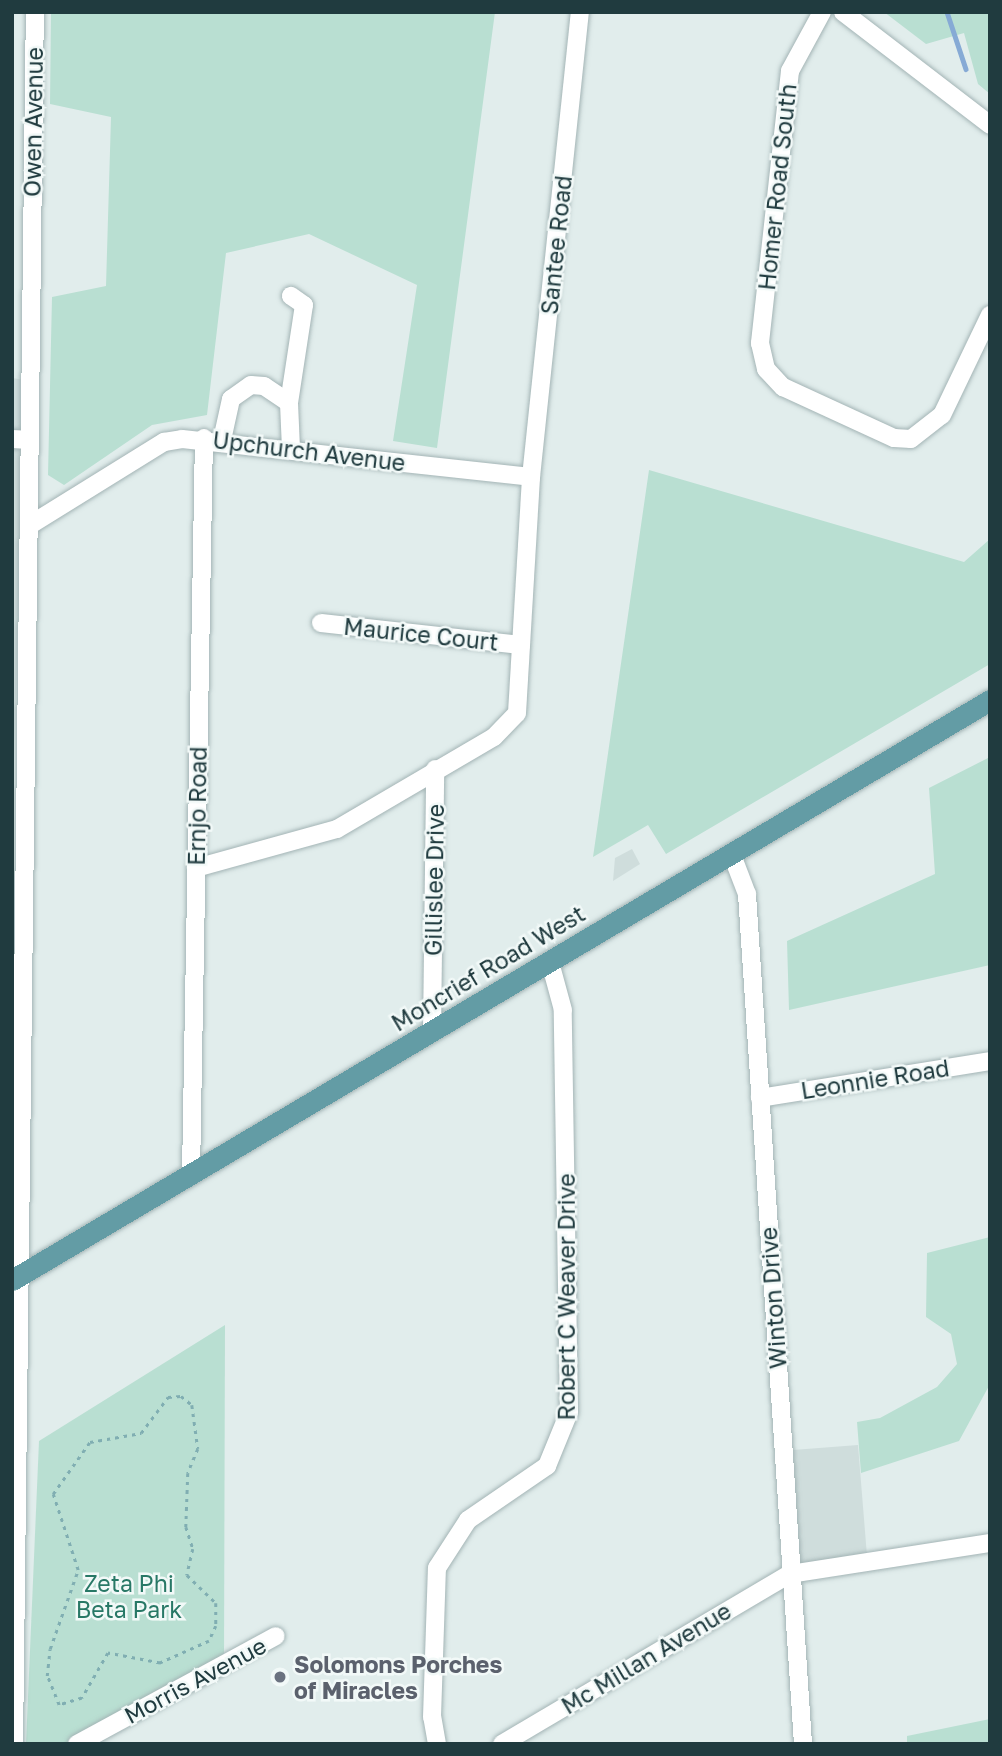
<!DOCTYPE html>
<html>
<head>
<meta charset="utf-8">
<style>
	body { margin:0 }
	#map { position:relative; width:1002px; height:1756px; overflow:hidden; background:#e1edec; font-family:"Golos Text",sans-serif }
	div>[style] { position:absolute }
	.built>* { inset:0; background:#cfdddc }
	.green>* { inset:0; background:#b9dfd2 }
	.stream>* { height:4.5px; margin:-2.25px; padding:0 2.25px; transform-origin:2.25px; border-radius:2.25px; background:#86aad5 }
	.path>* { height:2.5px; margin-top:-1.25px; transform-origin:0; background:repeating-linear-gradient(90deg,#80aeb2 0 3.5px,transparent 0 8.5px) }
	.roads { filter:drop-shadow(0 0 2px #a3b4b5) drop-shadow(0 0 2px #a3b4b5) }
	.minor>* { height:18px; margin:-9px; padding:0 9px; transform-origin:9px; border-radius:9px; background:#fff }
	.major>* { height:21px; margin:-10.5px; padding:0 10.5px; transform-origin:10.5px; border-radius:10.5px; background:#639ca5 }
	.dots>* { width:19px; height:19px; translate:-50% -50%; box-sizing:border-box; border:4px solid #f2f9f8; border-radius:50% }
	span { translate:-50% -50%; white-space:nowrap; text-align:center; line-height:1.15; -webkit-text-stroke:5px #f2f9f8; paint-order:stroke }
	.street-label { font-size:23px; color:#203b3f }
	.park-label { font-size:23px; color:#287866 }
	.worship-label { font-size:23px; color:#5b616d; font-weight:700 }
	.left { translate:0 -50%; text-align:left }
	.frame { position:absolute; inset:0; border:14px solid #203b3f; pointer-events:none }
</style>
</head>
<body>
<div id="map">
	<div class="built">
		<i style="clip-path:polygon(12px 378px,25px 380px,12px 830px)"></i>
		<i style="clip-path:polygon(632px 849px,640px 864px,613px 881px,615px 858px)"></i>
		<i style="clip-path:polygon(858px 1445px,867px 1556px,799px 1565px,793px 1450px)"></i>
	</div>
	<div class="green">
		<i style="clip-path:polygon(51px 12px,495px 12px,437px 448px,393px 441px,417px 285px,309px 234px,226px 253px,207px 415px,152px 425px,64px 485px,48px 475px,52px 297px,106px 286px,111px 117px,50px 104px)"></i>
		<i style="clip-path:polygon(884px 12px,990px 12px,990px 94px,978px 84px,964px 33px,926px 44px)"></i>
		<i style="clip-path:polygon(649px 470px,964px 562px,990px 539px,990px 664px,666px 854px,648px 825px,593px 857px)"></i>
		<i style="clip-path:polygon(990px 757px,990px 965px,789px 1010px,787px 941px,935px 874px,929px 788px)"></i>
		<i style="clip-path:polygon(990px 1237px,990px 1384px,959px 1441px,861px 1473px,857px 1422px,880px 1418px,937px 1387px,957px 1364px,951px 1334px,926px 1317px,927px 1253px)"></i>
		<i style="clip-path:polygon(225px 1325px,224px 1658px,66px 1744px,26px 1744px,39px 1441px)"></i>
		<i style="clip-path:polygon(990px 1719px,990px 1744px,907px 1744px,907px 1736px)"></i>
	</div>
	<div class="stream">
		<i style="left:947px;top:12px;width:60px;rotate:71.6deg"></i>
	</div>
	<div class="path">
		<i style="left:181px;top:1396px;width:14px;rotate:39deg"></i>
		<i style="left:192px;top:1405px;width:44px;rotate:82.2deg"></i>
		<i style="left:198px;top:1449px;width:26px;rotate:113deg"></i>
		<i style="left:188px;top:1473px;width:54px;rotate:92.1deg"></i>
		<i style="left:186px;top:1527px;width:23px;rotate:72deg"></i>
		<i style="left:193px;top:1549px;width:27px;rotate:103deg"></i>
		<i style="left:187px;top:1575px;width:40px;rotate:44deg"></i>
		<i style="left:216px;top:1603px;width:23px;rotate:90deg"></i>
		<i style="left:216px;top:1626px;width:17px;rotate:115deg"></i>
		<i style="left:209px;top:1641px;width:54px;rotate:155.8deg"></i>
		<i style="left:160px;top:1663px;width:53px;rotate:-169.1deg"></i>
		<i style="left:108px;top:1653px;width:52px;rotate:120deg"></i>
		<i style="left:82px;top:1698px;width:24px;rotate:163deg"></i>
		<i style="left:59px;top:1705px;width:31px;rotate:-112deg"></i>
		<i style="left:47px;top:1676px;width:27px;rotate:-84deg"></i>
		<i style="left:50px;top:1649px;width:84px;rotate:-70.5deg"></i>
		<i style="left:78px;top:1570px;width:80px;rotate:-108.2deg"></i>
		<i style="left:53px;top:1494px;width:64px;rotate:-54.6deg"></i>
		<i style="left:90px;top:1442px;width:52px;rotate:-10deg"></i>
		<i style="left:141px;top:1433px;width:45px;rotate:-53.1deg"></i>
		<i style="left:168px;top:1397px;width:13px;rotate:-4deg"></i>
	</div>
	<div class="roads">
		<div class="minor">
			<i style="left:822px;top:12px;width:67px;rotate:118.5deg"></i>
			<i style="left:790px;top:71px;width:274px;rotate:96.3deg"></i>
			<i style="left:760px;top:343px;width:27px;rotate:77deg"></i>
			<i style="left:766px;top:369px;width:25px;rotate:47deg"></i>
			<i style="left:783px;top:387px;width:122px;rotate:24.7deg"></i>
			<i style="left:894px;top:438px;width:17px;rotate:3deg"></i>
			<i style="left:911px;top:439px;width:39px;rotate:-38deg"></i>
			<i style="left:942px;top:415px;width:111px;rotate:-64.4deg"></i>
			<i style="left:843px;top:12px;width:185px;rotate:37.5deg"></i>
			<i style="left:289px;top:403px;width:99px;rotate:-81.3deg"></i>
			<i style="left:304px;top:305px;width:16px;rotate:-145deg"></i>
			<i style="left:12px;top:439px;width:18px;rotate:3deg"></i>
			<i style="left:222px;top:440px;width:42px;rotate:-77.6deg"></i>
			<i style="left:231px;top:399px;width:24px;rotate:-35deg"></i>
			<i style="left:251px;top:385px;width:13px;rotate:4deg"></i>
			<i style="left:264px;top:386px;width:30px;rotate:34deg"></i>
			<i style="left:289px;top:403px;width:46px;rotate:87.5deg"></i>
			<i style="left:30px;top:525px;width:158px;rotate:-31.8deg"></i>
			<i style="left:164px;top:442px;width:18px;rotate:-9deg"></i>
			<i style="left:182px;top:439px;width:351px;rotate:6.2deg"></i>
			<i style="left:321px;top:623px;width:201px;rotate:6.3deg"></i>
			<i style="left:732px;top:855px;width:42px;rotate:69deg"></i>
			<i style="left:747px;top:894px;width:852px;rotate:86.23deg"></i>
			<i style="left:196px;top:868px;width:146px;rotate:-15.5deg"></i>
			<i style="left:337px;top:829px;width:182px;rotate:-30.4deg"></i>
			<i style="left:494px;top:737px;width:33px;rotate:-46deg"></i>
			<i style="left:517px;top:713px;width:236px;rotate:-86.6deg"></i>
			<i style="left:531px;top:477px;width:468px;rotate:-84deg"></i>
			<i style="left:432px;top:1032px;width:263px;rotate:-89.3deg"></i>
			<i style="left:760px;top:1098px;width:233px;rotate:-9.1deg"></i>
			<i style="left:191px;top:1174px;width:736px;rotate:-88.99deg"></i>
			<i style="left:14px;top:1744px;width:1732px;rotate:-89.31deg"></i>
			<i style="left:77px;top:1744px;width:226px;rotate:-28.5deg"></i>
			<i style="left:437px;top:1744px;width:27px;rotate:-100deg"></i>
			<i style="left:432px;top:1717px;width:149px;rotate:-88.1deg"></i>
			<i style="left:437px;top:1568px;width:57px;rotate:-57.1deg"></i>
			<i style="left:468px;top:1520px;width:96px;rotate:-34.4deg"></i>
			<i style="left:547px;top:1466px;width:58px;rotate:-67.8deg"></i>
			<i style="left:569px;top:1412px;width:402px;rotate:-90.9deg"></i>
			<i style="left:563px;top:1010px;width:50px;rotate:-105.2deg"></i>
			<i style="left:502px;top:1744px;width:334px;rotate:-30.6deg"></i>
			<i style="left:790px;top:1574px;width:202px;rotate:-8.8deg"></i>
		</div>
		<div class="major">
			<i style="left:12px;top:1280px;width:1137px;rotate:-30.67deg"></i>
		</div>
	</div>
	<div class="dots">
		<i style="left:280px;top:1677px;background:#6b7280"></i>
	</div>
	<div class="street-label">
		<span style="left:33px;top:122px;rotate:-89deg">Owen Avenue</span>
		<span style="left:777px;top:187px;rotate:-84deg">Homer Road South</span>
		<span style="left:556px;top:245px;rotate:-84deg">Santee Road</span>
		<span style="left:309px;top:451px;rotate:7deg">Upchurch Avenue</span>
		<span style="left:421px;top:634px;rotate:6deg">Maurice Court</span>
		<span style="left:197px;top:806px;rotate:-89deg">Ernjo Road</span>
		<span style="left:434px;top:880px;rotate:-89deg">Gillislee Drive</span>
		<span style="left:488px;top:968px;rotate:-31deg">Moncrief Road West</span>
		<span style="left:875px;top:1079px;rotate:-9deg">Leonnie Road</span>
		<span style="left:566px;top:1297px;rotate:-90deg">Robert C Weaver Drive</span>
		<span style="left:773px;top:1298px;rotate:-94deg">Winton Drive</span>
		<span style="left:646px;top:1658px;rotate:-31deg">Mc Millan Avenue</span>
		<span style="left:195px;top:1680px;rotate:-28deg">Morris Avenue</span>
	</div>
	<div class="park-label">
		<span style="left:129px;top:1596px">Zeta Phi<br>Beta Park</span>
	</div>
	<div class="worship-label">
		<span class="left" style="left:294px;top:1677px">Solomons Porches<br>of Miracles</span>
	</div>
	<div class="frame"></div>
</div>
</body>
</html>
